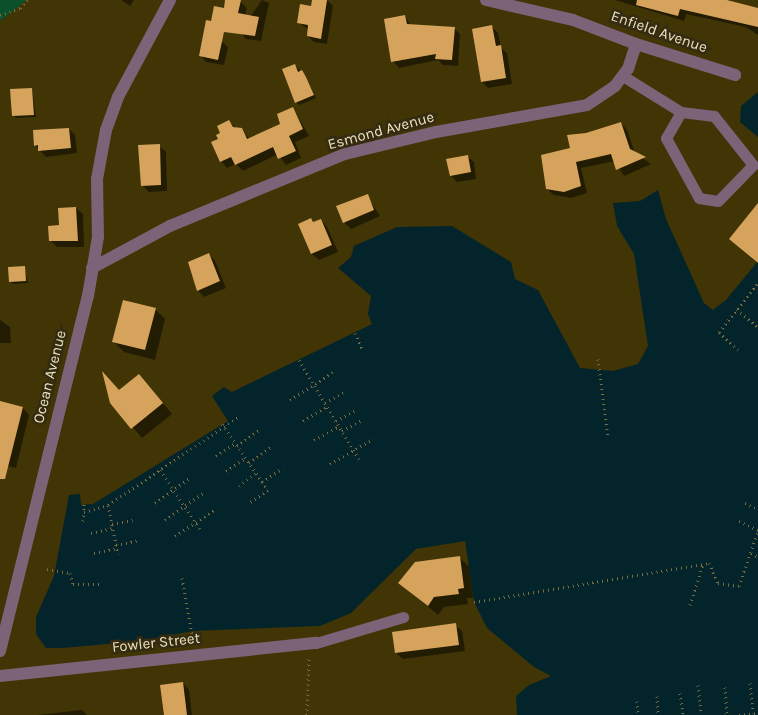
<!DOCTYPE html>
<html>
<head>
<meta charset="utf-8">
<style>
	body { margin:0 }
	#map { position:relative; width:758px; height:715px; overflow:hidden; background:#413506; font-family:Karla,sans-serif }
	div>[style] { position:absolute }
	.green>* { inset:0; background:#0a502b }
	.water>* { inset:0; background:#04242b }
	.shadow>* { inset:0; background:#0007 }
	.building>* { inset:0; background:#d6a35d }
	.path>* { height:3px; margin-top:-1.5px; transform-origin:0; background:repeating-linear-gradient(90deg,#796d40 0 1px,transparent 0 5px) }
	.lane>* { height:11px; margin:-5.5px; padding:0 5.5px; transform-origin:5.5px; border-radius:5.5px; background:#7c6377 }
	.street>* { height:12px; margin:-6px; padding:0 6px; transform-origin:6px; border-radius:6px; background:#7c6377 }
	span { translate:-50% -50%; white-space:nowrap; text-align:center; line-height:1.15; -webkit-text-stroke:5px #332c12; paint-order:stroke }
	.street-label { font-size:15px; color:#eee2bb }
</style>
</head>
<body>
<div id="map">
	<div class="green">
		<i style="clip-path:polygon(0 0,27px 0,0 21px)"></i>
	</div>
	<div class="water">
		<i style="clip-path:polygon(758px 92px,758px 137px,740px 122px,741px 106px)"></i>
		<i style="clip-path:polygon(658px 190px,666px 219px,704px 303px,713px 310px,726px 300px,758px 261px,758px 715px,517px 715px,516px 696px,529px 685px,551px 676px,534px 667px,487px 628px,474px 602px,465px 541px,416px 549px,351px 613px,320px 626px,193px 631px,141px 641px,63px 648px,46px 648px,36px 634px,36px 617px,54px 576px,69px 495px,80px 494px,81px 505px,93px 504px,228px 421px,212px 396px,224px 387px,232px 392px,372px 324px,368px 314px,371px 296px,338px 268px,351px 257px,354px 246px,397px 227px,452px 226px,511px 262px,515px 279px,538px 290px,580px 368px,613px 371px,638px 364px,648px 346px,634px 254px,617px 226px,613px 203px,640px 201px)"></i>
	</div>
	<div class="shadow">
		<i style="clip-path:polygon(121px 0,134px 0,130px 6px)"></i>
		<i style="clip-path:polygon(227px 0,240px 1px,247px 8px,245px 16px,250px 17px,262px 0,269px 3px,261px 41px,246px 39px,240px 32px)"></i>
		<i style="clip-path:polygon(313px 0,327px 0,333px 6px,327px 44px,314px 42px,308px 36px,309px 30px,298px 22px,312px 7px)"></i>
		<i style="clip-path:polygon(615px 0,727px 0,758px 9px,758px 35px,746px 27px,723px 22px,686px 14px,684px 21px)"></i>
		<i style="clip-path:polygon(405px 16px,411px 26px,454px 28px,460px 34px,458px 66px,443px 65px,438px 60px,399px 68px,393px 61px)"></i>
		<i style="clip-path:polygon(492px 27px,498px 33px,501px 48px,507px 53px,512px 84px,488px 88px,482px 82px)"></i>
		<i style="clip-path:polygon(221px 41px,228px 47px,224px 65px,206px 62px,200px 55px)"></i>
		<i style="clip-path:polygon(294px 65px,305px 75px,316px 98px,299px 105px,296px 102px)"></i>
		<i style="clip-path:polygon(32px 89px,36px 117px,16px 118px,13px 115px)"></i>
		<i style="clip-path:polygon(293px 108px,309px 136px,295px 142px,301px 158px,286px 165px,278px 154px,243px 171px,236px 164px,227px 168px,221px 161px,220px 140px,229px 122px,250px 139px,281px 125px)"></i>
		<i style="clip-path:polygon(621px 123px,627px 130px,635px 153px,651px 164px,624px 176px,615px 161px,581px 168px,587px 193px,571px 198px,554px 195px,547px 189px,572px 149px)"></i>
		<i style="clip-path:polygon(69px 129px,75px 135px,77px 153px,46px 157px,35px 145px)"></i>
		<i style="clip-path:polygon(159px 146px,166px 152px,167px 191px,149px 192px,142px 185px)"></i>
		<i style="clip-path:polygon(467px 156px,474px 162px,476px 179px,457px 182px,451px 176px)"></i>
		<i style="clip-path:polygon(367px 196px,380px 216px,351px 229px,344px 222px)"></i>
		<i style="clip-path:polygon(758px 205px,758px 264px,730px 239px)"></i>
		<i style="clip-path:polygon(76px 208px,83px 214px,84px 247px,57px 247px,50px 240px)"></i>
		<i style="clip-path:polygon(321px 220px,327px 227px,338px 252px,319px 260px,312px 254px,300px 224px)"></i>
		<i style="clip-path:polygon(209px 254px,215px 261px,226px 288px,204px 297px,198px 290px)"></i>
		<i style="clip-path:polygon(24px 267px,28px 283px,13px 284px,10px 281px)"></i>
		<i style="clip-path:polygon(155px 309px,165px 319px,155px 360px,124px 352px,114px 342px)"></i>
		<i style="clip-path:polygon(0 320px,10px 327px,11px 343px,0 343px)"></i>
		<i style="clip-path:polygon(139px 375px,172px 414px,142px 438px,111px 402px)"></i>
		<i style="clip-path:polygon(0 403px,23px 408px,29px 415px,16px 468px,0 464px)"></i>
		<i style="clip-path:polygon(459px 557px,469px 567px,473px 598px,467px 598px,468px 604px,444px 607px,438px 615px,400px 583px)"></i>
		<i style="clip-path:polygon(455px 625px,462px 631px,465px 651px,403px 659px,396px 653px)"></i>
		<i style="clip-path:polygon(183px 683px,189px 690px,192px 715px,165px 715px)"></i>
		<i style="clip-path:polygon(82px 710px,87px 715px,37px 715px)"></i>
	</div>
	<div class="building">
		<i style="clip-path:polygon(225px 0,241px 0,238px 13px,259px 17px,255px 36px,224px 32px,218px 60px,199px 56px,206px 20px,211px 21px,214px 6px,224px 8px)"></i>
		<i style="clip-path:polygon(312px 0,327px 0,321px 39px,307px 36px,308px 25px,297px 23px,300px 4px,311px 6px)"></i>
		<i style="clip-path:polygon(637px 0,727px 0,758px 8px,758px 27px,680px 9px,678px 16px,636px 5px)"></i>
		<i style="clip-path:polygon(405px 15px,407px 24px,455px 27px,452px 60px,435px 59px,436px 54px,391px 62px,384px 19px)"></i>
		<i style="clip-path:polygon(492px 25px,496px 46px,501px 45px,506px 78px,481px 82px,472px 29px)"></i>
		<i style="clip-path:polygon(295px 64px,298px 72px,302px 70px,306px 77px,314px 95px,295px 103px,282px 69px)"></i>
		<i style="clip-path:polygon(32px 88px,34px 115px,12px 116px,10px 89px)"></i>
		<i style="clip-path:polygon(293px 107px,303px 129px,289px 136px,296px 151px,278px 159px,273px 147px,235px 165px,231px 157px,220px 162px,211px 142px,218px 139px,216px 135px,220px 133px,217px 126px,229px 120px,233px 127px,242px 128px,247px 139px,280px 124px,277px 114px)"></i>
		<i style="clip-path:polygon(621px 122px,630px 149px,646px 157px,616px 170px,611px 154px,576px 162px,581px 186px,564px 192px,546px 189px,541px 155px,570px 148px,567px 135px,586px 133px)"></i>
		<i style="clip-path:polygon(69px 128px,71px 148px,38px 151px,38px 145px,34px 146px,33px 130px)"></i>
		<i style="clip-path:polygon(160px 144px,161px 185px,141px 186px,138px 145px)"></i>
		<i style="clip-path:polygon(468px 155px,471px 172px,450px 176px,446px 159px)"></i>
		<i style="clip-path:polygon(368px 194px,374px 210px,343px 223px,336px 206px)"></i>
		<i style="clip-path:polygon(758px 203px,758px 263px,729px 239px)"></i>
		<i style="clip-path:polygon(76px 207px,78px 241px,49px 241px,48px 226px,59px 225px,58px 208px)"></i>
		<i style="clip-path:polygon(311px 218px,313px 222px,321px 219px,332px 245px,311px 254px,298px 224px)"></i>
		<i style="clip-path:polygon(209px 253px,220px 281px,197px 291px,188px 262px)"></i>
		<i style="clip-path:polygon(25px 266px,26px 281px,9px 282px,8px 267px)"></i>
		<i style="clip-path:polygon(123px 300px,156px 308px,145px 350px,112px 342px)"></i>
		<i style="clip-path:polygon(102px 371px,119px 390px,139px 374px,163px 403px,131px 429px,110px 403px)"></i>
		<i style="clip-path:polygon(0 401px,23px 407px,5px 479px,0 479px)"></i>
		<i style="clip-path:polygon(460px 556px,464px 588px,458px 589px,459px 594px,434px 597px,428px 606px,398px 583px,415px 562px)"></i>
		<i style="clip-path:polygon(456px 623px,459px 645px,395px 653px,392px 632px)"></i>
		<i style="clip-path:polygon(183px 682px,187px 715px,164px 715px,160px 685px)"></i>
	</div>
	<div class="path">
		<i style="left:0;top:15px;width:21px;rotate:-19deg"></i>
		<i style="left:20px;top:8px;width:11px;rotate:-49deg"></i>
		<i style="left:754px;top:288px;width:5px;rotate:37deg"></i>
		<i style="left:737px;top:309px;width:28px;rotate:41deg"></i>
		<i style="left:355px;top:333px;width:17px;rotate:66deg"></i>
		<i style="left:738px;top:350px;width:26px;rotate:-137deg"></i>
		<i style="left:719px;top:332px;width:63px;rotate:-51.5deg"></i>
		<i style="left:598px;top:359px;width:79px;rotate:82.7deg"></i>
		<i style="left:299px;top:360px;width:118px;rotate:58.9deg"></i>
		<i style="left:290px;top:400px;width:51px;rotate:-33.1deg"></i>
		<i style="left:325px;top:403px;width:22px;rotate:-30deg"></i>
		<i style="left:303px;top:421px;width:28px;rotate:-32deg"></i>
		<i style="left:336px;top:421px;width:23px;rotate:-29deg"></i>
		<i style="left:222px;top:424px;width:80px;rotate:55.1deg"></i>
		<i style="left:268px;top:490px;width:23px;rotate:146deg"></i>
		<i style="left:342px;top:431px;width:23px;rotate:-29deg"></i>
		<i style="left:314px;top:440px;width:29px;rotate:-29deg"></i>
		<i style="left:237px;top:446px;width:27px;rotate:-36deg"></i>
		<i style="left:216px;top:456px;width:23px;rotate:-34deg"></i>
		<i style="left:249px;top:463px;width:27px;rotate:-36deg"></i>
		<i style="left:330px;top:464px;width:50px;rotate:-30.2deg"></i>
		<i style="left:160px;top:470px;width:71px;rotate:55.9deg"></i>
		<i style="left:226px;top:471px;width:23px;rotate:-34deg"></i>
		<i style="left:262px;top:482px;width:25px;rotate:-34deg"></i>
		<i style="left:239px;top:486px;width:21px;rotate:-37deg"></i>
		<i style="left:155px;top:503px;width:44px;rotate:-35.8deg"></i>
		<i style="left:745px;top:503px;width:14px;rotate:25deg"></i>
		<i style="left:84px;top:504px;width:8px;rotate:90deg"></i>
		<i style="left:84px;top:512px;width:25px;rotate:-16deg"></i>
		<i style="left:108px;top:505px;width:157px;rotate:-34.1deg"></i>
		<i style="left:108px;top:505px;width:50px;rotate:78.5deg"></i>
		<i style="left:165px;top:520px;width:47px;rotate:-35.4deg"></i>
		<i style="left:83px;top:521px;width:9px;rotate:-84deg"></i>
		<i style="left:739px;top:521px;width:21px;rotate:25deg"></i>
		<i style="left:112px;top:524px;width:21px;rotate:-11deg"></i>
		<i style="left:91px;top:533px;width:23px;rotate:-13deg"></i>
		<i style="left:175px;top:536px;width:47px;rotate:-33.7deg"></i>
		<i style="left:116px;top:545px;width:24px;rotate:-12deg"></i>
		<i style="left:94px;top:553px;width:24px;rotate:-12deg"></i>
		<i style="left:751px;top:553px;width:8px;rotate:30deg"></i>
		<i style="left:47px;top:569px;width:23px;rotate:10deg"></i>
		<i style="left:70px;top:573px;width:11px;rotate:75deg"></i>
		<i style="left:73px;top:584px;width:28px"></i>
		<i style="left:182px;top:578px;width:57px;rotate:79.9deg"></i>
		<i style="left:474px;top:602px;width:238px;rotate:-9.4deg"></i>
		<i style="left:709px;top:563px;width:22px;rotate:66deg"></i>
		<i style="left:718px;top:583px;width:21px;rotate:8deg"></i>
		<i style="left:739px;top:586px;width:58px;rotate:-70.9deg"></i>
		<i style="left:690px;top:605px;width:43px;rotate:-72.4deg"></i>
		<i style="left:750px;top:683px;width:30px;rotate:84deg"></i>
		<i style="left:698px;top:685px;width:30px;rotate:84deg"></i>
		<i style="left:725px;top:687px;width:28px;rotate:86deg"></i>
		<i style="left:680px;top:693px;width:22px;rotate:82deg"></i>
		<i style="left:657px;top:696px;width:19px;rotate:87deg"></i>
		<i style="left:637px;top:701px;width:14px;rotate:86deg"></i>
		<i style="left:307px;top:715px;width:57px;rotate:-88deg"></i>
		<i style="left:739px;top:715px;width:19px;rotate:-6deg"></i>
	</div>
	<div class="lane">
		<i style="left:623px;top:76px;width:68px;rotate:31.8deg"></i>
		<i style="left:681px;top:112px;width:30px;rotate:120deg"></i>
		<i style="left:666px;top:138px;width:68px;rotate:61.2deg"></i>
		<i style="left:699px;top:198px;width:19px;rotate:9deg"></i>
		<i style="left:718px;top:201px;width:50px;rotate:-45.8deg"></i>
		<i style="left:753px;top:165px;width:63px;rotate:-128.5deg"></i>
		<i style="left:714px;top:116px;width:33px;rotate:-173deg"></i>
		<i style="left:316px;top:643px;width:91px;rotate:-16.6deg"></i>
	</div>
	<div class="street">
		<i style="left:486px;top:0;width:89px;rotate:12.9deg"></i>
		<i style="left:573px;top:20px;width:67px;rotate:20.9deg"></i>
		<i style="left:636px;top:44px;width:104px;rotate:17.4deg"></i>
		<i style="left:92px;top:268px;width:89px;rotate:-28.3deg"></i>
		<i style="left:170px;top:226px;width:189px;rotate:-22.4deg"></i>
		<i style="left:345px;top:154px;width:94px;rotate:-13.6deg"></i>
		<i style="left:436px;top:132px;width:153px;rotate:-10.1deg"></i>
		<i style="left:587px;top:105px;width:34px;rotate:-34deg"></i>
		<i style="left:615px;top:86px;width:21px;rotate:-53deg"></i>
		<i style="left:628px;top:69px;width:26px;rotate:-72deg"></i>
		<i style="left:0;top:651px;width:366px;rotate:-76.1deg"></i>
		<i style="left:88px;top:296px;width:60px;rotate:-80.4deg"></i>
		<i style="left:98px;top:237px;width:58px;rotate:-91deg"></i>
		<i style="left:97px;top:179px;width:50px;rotate:-79.6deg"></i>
		<i style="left:106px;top:130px;width:35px;rotate:-70deg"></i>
		<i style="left:118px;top:97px;width:110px;rotate:-61.8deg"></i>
		<i style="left:0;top:676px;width:318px;rotate:-6deg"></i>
	</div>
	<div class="street-label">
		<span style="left:659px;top:32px;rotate:19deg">Enfield Avenue</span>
		<span style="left:381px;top:131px;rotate:-15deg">Esmond Avenue</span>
		<span style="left:50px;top:377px;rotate:-76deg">Ocean Avenue</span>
		<span style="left:156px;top:643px;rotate:-6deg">Fowler Street</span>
	</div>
</div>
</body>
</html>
